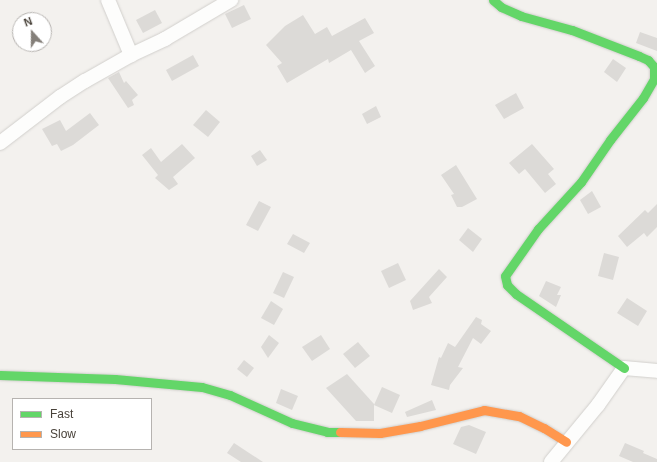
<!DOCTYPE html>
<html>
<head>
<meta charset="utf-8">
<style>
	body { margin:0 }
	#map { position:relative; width:657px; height:462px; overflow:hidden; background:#f3f1ee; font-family:Arial,sans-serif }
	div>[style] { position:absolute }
	.building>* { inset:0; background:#dcdad7 }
	.roads { filter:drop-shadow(0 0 1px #d1cfcc) drop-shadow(0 0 1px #d1cfcc) }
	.street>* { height:14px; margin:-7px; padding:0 7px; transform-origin:7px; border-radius:7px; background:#fdfdfc }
	.fast>* { height:9px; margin:-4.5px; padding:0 4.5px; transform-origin:4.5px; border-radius:4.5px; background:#63d668 }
	.slow>* { height:9px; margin:-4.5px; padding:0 4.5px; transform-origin:4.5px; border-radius:4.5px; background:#ff974d }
	span { translate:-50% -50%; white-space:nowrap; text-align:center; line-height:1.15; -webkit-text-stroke:4px #fff; paint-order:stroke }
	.legend { position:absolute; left:12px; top:398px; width:140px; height:52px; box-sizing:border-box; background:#fff; border:1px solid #b6b3b0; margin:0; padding:5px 7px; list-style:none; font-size:12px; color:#49423a }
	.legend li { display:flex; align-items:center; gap:8px; height:20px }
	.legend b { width:20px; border:1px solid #b6b3b0 }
	.north { position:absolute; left:12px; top:12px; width:40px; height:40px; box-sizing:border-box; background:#fff; border:1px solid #b6b3b0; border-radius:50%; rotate:339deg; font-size:11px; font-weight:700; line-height:16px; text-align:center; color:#49423a }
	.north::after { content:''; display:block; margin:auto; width:14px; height:18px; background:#847f79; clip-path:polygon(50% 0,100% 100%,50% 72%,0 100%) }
</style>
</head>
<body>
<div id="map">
	<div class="building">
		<i style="clip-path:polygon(244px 5px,251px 19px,232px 28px,225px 14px)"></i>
		<i style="clip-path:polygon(155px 10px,162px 23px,143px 33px,136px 20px)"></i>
		<i style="clip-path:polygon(303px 15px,315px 34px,327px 27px,332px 36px,365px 18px,374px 33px,359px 41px,375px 66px,365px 73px,351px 50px,329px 63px,328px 59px,287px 83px,277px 66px,282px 63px,266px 45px,285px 26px)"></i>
		<i style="clip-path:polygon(640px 32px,657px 38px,657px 51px,636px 43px)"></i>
		<i style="clip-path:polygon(193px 55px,199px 66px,172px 81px,166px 70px)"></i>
		<i style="clip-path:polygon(613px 59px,626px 68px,617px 82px,604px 72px)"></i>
		<i style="clip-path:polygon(119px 72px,124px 83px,126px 81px,138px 95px,132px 100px,134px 105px,128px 108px,108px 78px)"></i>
		<i style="clip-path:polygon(516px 93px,524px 108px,504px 119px,495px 105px)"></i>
		<i style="clip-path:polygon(376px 106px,381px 117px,367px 124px,362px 114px)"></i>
		<i style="clip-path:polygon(206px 110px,220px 122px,208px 137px,193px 125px)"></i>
		<i style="clip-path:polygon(90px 113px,99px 125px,73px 145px,61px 151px,57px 144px,52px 146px,42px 129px,60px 120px,66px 131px)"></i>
		<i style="clip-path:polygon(182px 144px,195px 158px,173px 177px,178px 184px,169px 190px,155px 178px,158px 175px,142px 155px,151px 148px,161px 162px)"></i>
		<i style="clip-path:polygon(532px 144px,554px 169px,548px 174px,556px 184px,545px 193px,525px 169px,519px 174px,509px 163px)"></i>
		<i style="clip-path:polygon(260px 150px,267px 160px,257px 166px,251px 156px)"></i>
		<i style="clip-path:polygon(456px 165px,477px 199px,462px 207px,457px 207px,451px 195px,454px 194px,441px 175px)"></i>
		<i style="clip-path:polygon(592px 191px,601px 207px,588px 214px,580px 200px)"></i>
		<i style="clip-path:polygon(259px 201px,271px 207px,258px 231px,246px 225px)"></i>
		<i style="clip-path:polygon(657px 204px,657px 227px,647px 237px,644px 233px,627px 247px,618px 236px,645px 210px,648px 213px)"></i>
		<i style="clip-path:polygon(468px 228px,482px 239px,473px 252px,459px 240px)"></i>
		<i style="clip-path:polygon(293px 234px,310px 243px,304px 253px,287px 244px)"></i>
		<i style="clip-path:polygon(604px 253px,619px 257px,613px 280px,598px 276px)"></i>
		<i style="clip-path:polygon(398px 263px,406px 280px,389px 288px,381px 271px)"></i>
		<i style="clip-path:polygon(439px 269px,447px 277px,429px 297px,432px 303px,413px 310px,410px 301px)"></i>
		<i style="clip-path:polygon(283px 272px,294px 277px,284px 298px,273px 293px)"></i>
		<i style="clip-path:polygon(546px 281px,561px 287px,557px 295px,561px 295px,556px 307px,539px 296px)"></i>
		<i style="clip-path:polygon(627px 298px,647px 311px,638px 326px,617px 313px)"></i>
		<i style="clip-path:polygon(271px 301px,283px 309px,274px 325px,261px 318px)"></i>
		<i style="clip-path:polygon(476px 317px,482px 320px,481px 324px,491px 331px,481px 344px,473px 338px,458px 367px,463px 368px,450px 385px,449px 390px,431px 385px,439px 357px,441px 358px,448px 343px,455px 347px)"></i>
		<i style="clip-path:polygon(269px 335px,279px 343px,268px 358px,261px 347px)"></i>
		<i style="clip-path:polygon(321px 335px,330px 349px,312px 361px,302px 347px)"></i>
		<i style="clip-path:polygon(358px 342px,370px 356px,355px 368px,343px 354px)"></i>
		<i style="clip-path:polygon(244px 360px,254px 368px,247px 377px,237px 369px)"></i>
		<i style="clip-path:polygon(347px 374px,374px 404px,374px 421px,356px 421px,326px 388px)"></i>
		<i style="clip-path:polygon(382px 387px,400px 395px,392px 413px,374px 405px)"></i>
		<i style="clip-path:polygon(281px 389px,298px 396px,292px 410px,276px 403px)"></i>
		<i style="clip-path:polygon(432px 400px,436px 410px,407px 417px,405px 412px)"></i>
		<i style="clip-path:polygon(469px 425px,486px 432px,476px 454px,453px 444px,461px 427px)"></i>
		<i style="clip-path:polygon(234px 443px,263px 462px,241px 462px,227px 453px)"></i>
		<i style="clip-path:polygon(625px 443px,644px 451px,643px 453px,657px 459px,657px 462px,633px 462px,619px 456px)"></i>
	</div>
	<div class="roads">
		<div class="street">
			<i style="left:108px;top:0;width:60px;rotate:67.3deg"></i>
			<i style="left:0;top:143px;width:76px;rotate:-37.5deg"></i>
			<i style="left:60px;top:97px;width:30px;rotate:-33deg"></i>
			<i style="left:85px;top:81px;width:53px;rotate:-29.5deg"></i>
			<i style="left:131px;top:55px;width:38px;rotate:-25deg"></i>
			<i style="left:165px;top:39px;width:77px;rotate:-30.6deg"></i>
			<i style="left:551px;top:462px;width:74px;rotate:-50.5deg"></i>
			<i style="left:598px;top:405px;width:45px;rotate:-54.9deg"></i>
			<i style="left:624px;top:368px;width:33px;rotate:5deg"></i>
		</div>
		<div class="fast">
			<i style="left:493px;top:0;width:11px;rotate:41deg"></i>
			<i style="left:501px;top:7px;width:22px;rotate:24deg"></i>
			<i style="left:521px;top:16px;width:53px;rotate:15.4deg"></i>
			<i style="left:572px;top:30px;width:72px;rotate:21.2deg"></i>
			<i style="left:639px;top:56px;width:10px;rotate:24deg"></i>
			<i style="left:648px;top:60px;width:9px;rotate:49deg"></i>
			<i style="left:654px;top:67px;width:12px;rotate:90deg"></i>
			<i style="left:654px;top:79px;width:22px;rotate:120deg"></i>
			<i style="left:643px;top:98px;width:53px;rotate:128.2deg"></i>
			<i style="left:610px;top:140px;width:51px;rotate:124.6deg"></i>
			<i style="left:581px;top:182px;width:64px;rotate:132.5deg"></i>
			<i style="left:538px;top:229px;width:57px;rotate:125.1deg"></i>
			<i style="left:505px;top:276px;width:9px;rotate:77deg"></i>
			<i style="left:507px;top:285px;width:13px;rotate:45deg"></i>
			<i style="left:516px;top:294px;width:131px;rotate:34.4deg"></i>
			<i style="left:0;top:375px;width:115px;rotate:2deg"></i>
			<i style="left:115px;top:379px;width:87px;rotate:5.3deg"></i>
			<i style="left:202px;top:387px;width:29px;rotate:16deg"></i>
			<i style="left:230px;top:395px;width:68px;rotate:24.3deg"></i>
			<i style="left:292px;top:423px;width:36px;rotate:14deg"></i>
			<i style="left:327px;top:432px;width:13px"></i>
		</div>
		<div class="slow">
			<i style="left:340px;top:432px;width:40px;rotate:1.4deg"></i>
			<i style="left:380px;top:433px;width:41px;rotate:-9.9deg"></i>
			<i style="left:420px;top:426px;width:66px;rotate:-14deg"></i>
			<i style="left:484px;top:410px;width:36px;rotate:10deg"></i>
			<i style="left:519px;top:416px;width:28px;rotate:26deg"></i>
			<i style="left:544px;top:428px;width:26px;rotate:32deg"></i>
		</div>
	</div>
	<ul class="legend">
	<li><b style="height:5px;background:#63d668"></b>Fast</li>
	<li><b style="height:5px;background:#ff974d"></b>Slow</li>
	</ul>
	<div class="north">N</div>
</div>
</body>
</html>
